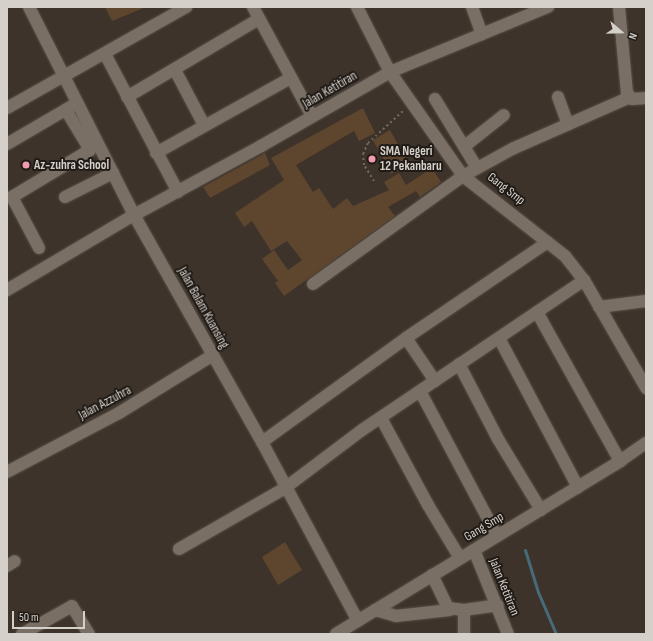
<!DOCTYPE html>
<html>
<head>
<meta charset="utf-8">
<style>
	body { margin:0 }
	#map { position:relative; width:653px; height:641px; overflow:hidden; background:#3d332a; font-family:"Sofia Sans Condensed",sans-serif }
	div>[style] { position:absolute }
	.stream>* { height:3px; margin:-1.5px; padding:0 1.5px; transform-origin:1.5px; border-radius:1.5px; background:#466b7a }
	.building>* { inset:0; background:#5e452e }
	.path>* { height:2px; margin-top:-1px; transform-origin:0; background:repeating-linear-gradient(90deg,#716961 0 2px,transparent 0 5px) }
	.roads { filter:drop-shadow(0 0 1px #595149) drop-shadow(0 0 1px #595149) }
	.minor>* { height:12px; margin:-6px; padding:0 6px; transform-origin:6px; border-radius:6px; background:#7a6f64 }
	.dots>* { width:11px; height:11px; translate:-50% -50%; box-sizing:border-box; border:2px solid #201b17; border-radius:50% }
	span { translate:-50% -50%; white-space:nowrap; text-align:center; line-height:1.15; -webkit-text-stroke:4px #201b17; paint-order:stroke }
	.street-label { font-size:13px; color:#d6d0ca }
	.poi-label { font-size:13px; color:#d6d0ca; font-weight:700 }
	.left { translate:0 -50%; text-align:left }
	.frame { position:absolute; inset:0; border:8px solid #d6d0ca; pointer-events:none }
	.north { position:absolute; left:601px; top:12px; width:40px; height:40px; -webkit-text-stroke:3px #201b17; paint-order:stroke; rotate:110deg; font-size:11px; font-weight:700; line-height:16px; text-align:center; color:#d6d0ca }
	.north::after { content:''; display:block; margin:auto; width:14px; height:18px; background:#d6d0ca; clip-path:polygon(50% 0,100% 100%,50% 72%,0 100%) }
	.scale { position:absolute; left:12px; top:611px; width:73px; height:18px; box-sizing:border-box; border:2px solid #d6d0ca; border-top:0; padding-left:5px; font-size:12px; line-height:14px; white-space:nowrap; color:#d6d0ca; -webkit-text-stroke:3px #201b17; paint-order:stroke }
</style>
</head>
<body>
<div id="map">
	<div class="stream">
		<i style="left:525px;top:550px;width:44px;rotate:72.8deg"></i>
		<i style="left:538px;top:592px;width:46px;rotate:66.8deg"></i>
	</div>
	<div class="building">
		<i style="clip-path:polygon(105px 7px,146px 7px,112px 21px)"></i>
		<i style="clip-path:polygon(363px 108px,375px 133px,359px 141px,354px 131px,296px 165px,313px 192px,319px 188px,333px 209px,347px 198px,353px 206px,389px 190px,384px 182px,399px 173px,406px 185px,432px 168px,441px 182px,420px 197px,416px 191px,388px 207px,395px 216px,284px 296px,275px 283px,278px 281px,262px 259px,274px 250px,288px 270px,302px 260px,287px 241px,271px 251px,252px 221px,244px 227px,235px 213px,284px 180px,271px 158px)"></i>
		<i style="clip-path:polygon(390px 130px,409px 164px,391px 174px,373px 140px)"></i>
		<i style="clip-path:polygon(265px 153px,270px 165px,210px 198px,203px 187px)"></i>
		<i style="clip-path:polygon(285px 542px,302px 570px,278px 585px,262px 557px)"></i>
	</div>
	<div class="path">
		<i style="left:374px;top:181px;width:19px;rotate:-122deg"></i>
		<i style="left:364px;top:165px;width:11px;rotate:-95deg"></i>
		<i style="left:363px;top:154px;width:12px;rotate:-66deg"></i>
		<i style="left:368px;top:143px;width:49px;rotate:-42.5deg"></i>
	</div>
	<div class="roads">
		<div class="minor">
			<i style="left:29px;top:7px;width:233px;rotate:63.2deg"></i>
			<i style="left:134px;top:215px;width:261px;rotate:60.6deg"></i>
			<i style="left:262px;top:442px;width:203px;rotate:61.8deg"></i>
			<i style="left:253px;top:7px;width:124px;rotate:61.6deg"></i>
			<i style="left:357px;top:7px;width:73px;rotate:63.1deg"></i>
			<i style="left:390px;top:72px;width:127px;rotate:54.9deg"></i>
			<i style="left:463px;top:176px;width:130px;rotate:38.1deg"></i>
			<i style="left:565px;top:256px;width:31px;rotate:52deg"></i>
			<i style="left:584px;top:280px;width:125px;rotate:60.1deg"></i>
			<i style="left:472px;top:7px;width:29px;rotate:70deg"></i>
			<i style="left:619px;top:7px;width:86px;rotate:84.7deg"></i>
			<i style="left:627px;top:93px;width:8px;rotate:50deg"></i>
			<i style="left:632px;top:99px;width:14px;rotate:-4deg"></i>
			<i style="left:105px;top:54px;width:156px;rotate:62.1deg"></i>
			<i style="left:175px;top:70px;width:62px;rotate:62.2deg"></i>
			<i style="left:127px;top:97px;width:153px;rotate:-30.6deg"></i>
			<i style="left:558px;top:97px;width:29px;rotate:70deg"></i>
			<i style="left:435px;top:99px;width:81px;rotate:58.7deg"></i>
			<i style="left:7px;top:108px;width:206px;rotate:-29.4deg"></i>
			<i style="left:7px;top:144px;width:75px;rotate:-30.3deg"></i>
			<i style="left:466px;top:145px;width:48px;rotate:-38.3deg"></i>
			<i style="left:156px;top:153px;width:154px;rotate:-29.1deg"></i>
			<i style="left:65px;top:197px;width:54px;rotate:-26.6deg"></i>
			<i style="left:39px;top:248px;width:58px;rotate:-117.9deg"></i>
			<i style="left:12px;top:197px;width:91px;rotate:-31.1deg"></i>
			<i style="left:90px;top:150px;width:47px;rotate:-121deg"></i>
			<i style="left:313px;top:284px;width:185px;rotate:-35.8deg"></i>
			<i style="left:463px;top:176px;width:58px;rotate:-28.8deg"></i>
			<i style="left:514px;top:148px;width:124px;rotate:-23.7deg"></i>
			<i style="left:7px;top:290px;width:147px;rotate:-30.6deg"></i>
			<i style="left:134px;top:215px;width:145px;rotate:-28.5deg"></i>
			<i style="left:261px;top:146px;width:149px;rotate:-29.8deg"></i>
			<i style="left:390px;top:72px;width:171px;rotate:-22.4deg"></i>
			<i style="left:599px;top:307px;width:47px;rotate:-7.3deg"></i>
			<i style="left:537px;top:312px;width:171px;rotate:60.9deg"></i>
			<i style="left:406px;top:338px;width:52px;rotate:56deg"></i>
			<i style="left:499px;top:338px;width:169px;rotate:62.1deg"></i>
			<i style="left:459px;top:364px;width:85px;rotate:62.5deg"></i>
			<i style="left:498px;top:439px;width:83px;rotate:58.8deg"></i>
			<i style="left:420px;top:391px;width:164px;rotate:62deg"></i>
			<i style="left:381px;top:418px;width:99px;rotate:61.6deg"></i>
			<i style="left:428px;top:505px;width:62px;rotate:58.9deg"></i>
			<i style="left:262px;top:442px;width:178px;rotate:-35.8deg"></i>
			<i style="left:406px;top:338px;width:171px;rotate:-34.1deg"></i>
			<i style="left:7px;top:472px;width:127px;rotate:-27.8deg"></i>
			<i style="left:119px;top:413px;width:110px;rotate:-31.7deg"></i>
			<i style="left:179px;top:549px;width:122px;rotate:-29.9deg"></i>
			<i style="left:285px;top:488px;width:96px;rotate:-37deg"></i>
			<i style="left:362px;top:430px;width:268px;rotate:-34deg"></i>
			<i style="left:474px;top:550px;width:91px;rotate:68deg"></i>
			<i style="left:7px;top:566px;width:9px;rotate:-32deg"></i>
			<i style="left:432px;top:575px;width:37px;rotate:64deg"></i>
			<i style="left:448px;top:608px;width:16px;rotate:7deg"></i>
			<i style="left:464px;top:610px;width:24px;rotate:90deg"></i>
			<i style="left:375px;top:610px;width:22px;rotate:16deg"></i>
			<i style="left:396px;top:616px;width:54px;rotate:-6.3deg"></i>
			<i style="left:464px;top:610px;width:34px;rotate:-8deg"></i>
			<i style="left:22px;top:634px;width:57px;rotate:-29.2deg"></i>
			<i style="left:72px;top:606px;width:33px;rotate:59deg"></i>
			<i style="left:336px;top:634px;width:333px;rotate:-31.3deg"></i>
			<i style="left:620px;top:461px;width:32px;rotate:-35deg"></i>
		</div>
	</div>
	<div class="dots">
		<i style="left:372px;top:159px;background:#f19ab0"></i>
		<i style="left:26px;top:165px;background:#f19ab0"></i>
	</div>
	<div class="street-label">
		<span style="left:330px;top:90px;rotate:-30deg">Jalan Ketitiran</span>
		<span style="left:506px;top:189px;rotate:38deg">Gang Smp</span>
		<span style="left:203px;top:308px;rotate:61deg">Jalan Balam Kuansing</span>
		<span style="left:105px;top:403px;rotate:-28deg">Jalan Azzuhra</span>
		<span style="left:484px;top:527px;rotate:-31deg">Gang Smp</span>
		<span style="left:504px;top:587px;rotate:68deg">Jalan Ketitiran</span>
	</div>
	<div class="poi-label">
		<span class="left" style="left:380px;top:159px">SMA Negeri<br>12 Pekanbaru</span>
		<span class="left" style="left:34px;top:165px">Az-zuhra School</span>
	</div>
	<div class="frame"></div>
	<div class="north">N</div>
	<div class="scale">50 m</div>
</div>
</body>
</html>
